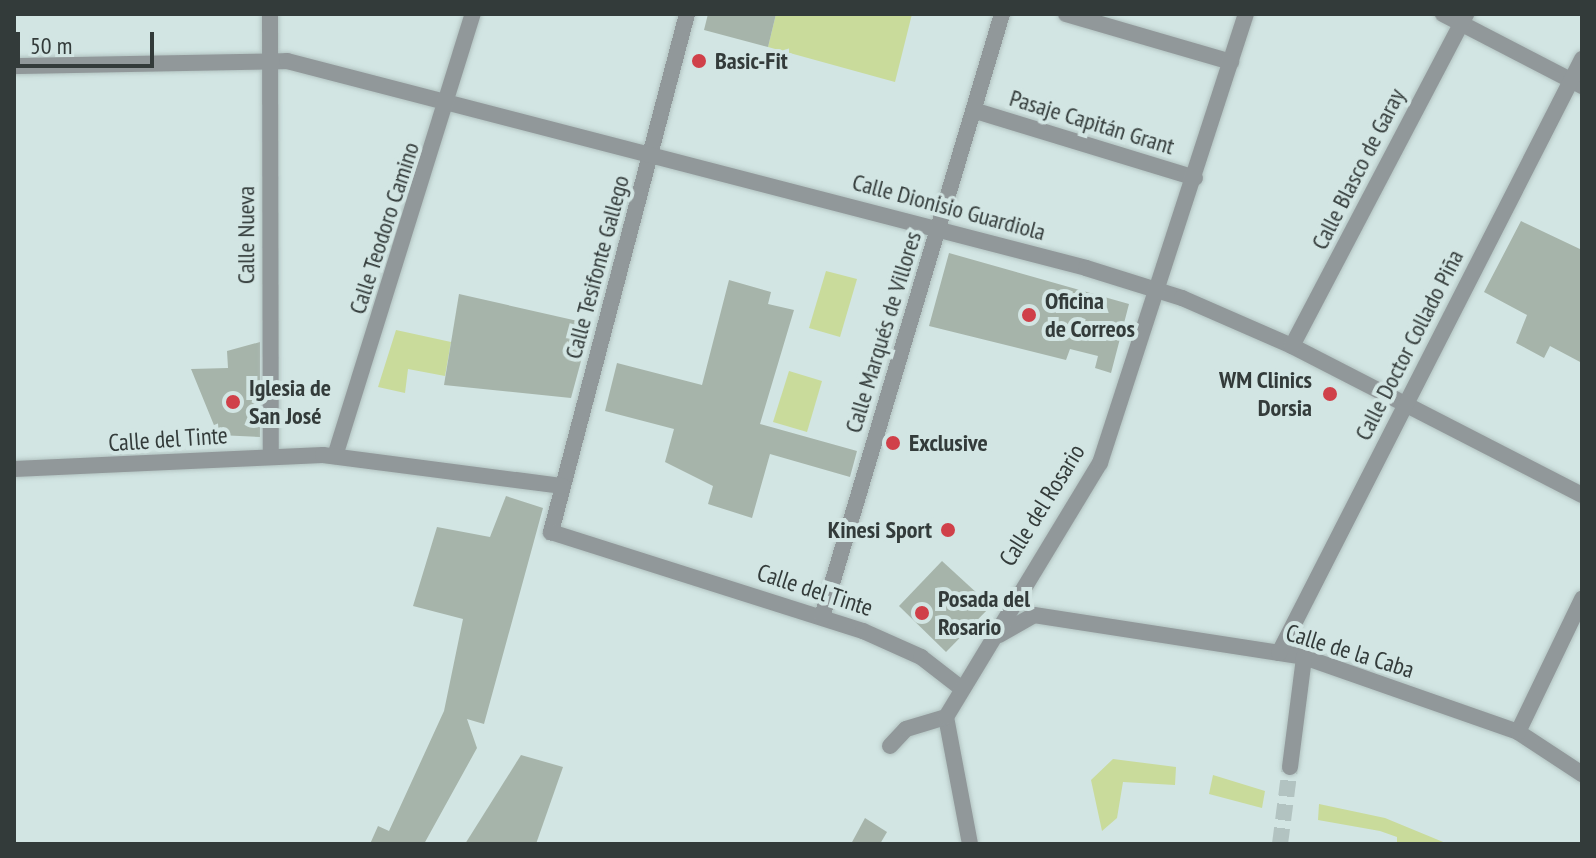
<!DOCTYPE html>
<html>
<head>
<meta charset="utf-8">
<style>
	body { margin:0 }
	#map { position:relative; width:1596px; height:858px; overflow:hidden; background:#d2e5e3; font-family:"PT Sans Narrow",sans-serif }
	div>[style] { position:absolute }
	.green>* { inset:0; background:#c9db9b }
	.building>* { inset:0; background:#a6b4aa }
	.street-tunnel>* { height:16px; margin-top:-8px; transform-origin:0; background:repeating-linear-gradient(90deg,#b2c3c1 0 16px,transparent 0 24px) }
	.roads { filter:drop-shadow(0 0 2px #b2c3c1) drop-shadow(0 0 2px #b2c3c1) }
	.street>* { height:16px; margin:-8px; padding:0 8px; transform-origin:8px; border-radius:8px; background:#91989a }
	.dots>* { width:22px; height:22px; translate:-50% -50%; box-sizing:border-box; border:4px solid #d2e5e3; border-radius:50% }
	span { translate:-50% -50%; white-space:nowrap; text-align:center; line-height:1.15; -webkit-text-stroke:8px #d2e5e3; paint-order:stroke }
	.poi-label { font-size:24px; color:#333b3a; font-weight:700 }
	.left { translate:0 -50%; text-align:left }
	.right { translate:-100% -50%; text-align:right }
	.street-label { font-size:24px; color:#333b3a }
	.frame { position:absolute; inset:0; border:16px solid #333b3a; pointer-events:none }
	.scale { position:absolute; left:16px; top:32px; width:138px; height:36px; box-sizing:border-box; border:4px solid #333b3a; border-top:0; padding-left:10px; font-size:24px; line-height:28px; white-space:nowrap; color:#333b3a; -webkit-text-stroke:6px #d2e5e3; paint-order:stroke }
</style>
</head>
<body>
<div id="map">
	<div class="green">
		<i style="clip-path:polygon(776px 14px,912px 14px,895px 82px,768px 47px)"></i>
		<i style="clip-path:polygon(826px 271px,857px 279px,840px 337px,809px 328px)"></i>
		<i style="clip-path:polygon(396px 330px,451px 342px,445px 376px,408px 369px,405px 393px,378px 387px)"></i>
		<i style="clip-path:polygon(789px 371px,822px 381px,807px 432px,773px 422px)"></i>
		<i style="clip-path:polygon(1113px 759px,1176px 767px,1175px 785px,1123px 782px,1117px 818px,1102px 831px,1091px 780px)"></i>
		<i style="clip-path:polygon(1213px 775px,1265px 791px,1262px 808px,1209px 794px)"></i>
		<i style="clip-path:polygon(1319px 804px,1385px 818px,1448px 844px,1397px 844px,1397px 837px,1380px 831px,1318px 820px)"></i>
	</div>
	<div class="building">
		<i style="clip-path:polygon(708px 14px,776px 14px,768px 47px,704px 30px)"></i>
		<i style="clip-path:polygon(1521px 221px,1582px 250px,1582px 363px,1550px 346px,1544px 358px,1516px 343px,1527px 315px,1484px 292px)"></i>
		<i style="clip-path:polygon(949px 253px,1129px 304px,1111px 373px,1095px 368px,1098px 356px,1070px 349px,1066px 360px,929px 326px)"></i>
		<i style="clip-path:polygon(729px 280px,771px 292px,768px 304px,794px 310px,760px 424px,857px 451px,850px 477px,770px 454px,752px 518px,708px 504px,713px 486px,665px 462px,674px 429px,605px 411px,617px 363px,702px 385px)"></i>
		<i style="clip-path:polygon(459px 294px,591px 324px,571px 398px,444px 385px)"></i>
		<i style="clip-path:polygon(260px 342px,260px 437px,218px 435px,191px 369px,228px 368px,227px 351px)"></i>
		<i style="clip-path:polygon(506px 496px,543px 508px,484px 724px,467px 719px,477px 748px,424px 844px,370px 844px,378px 826px,389px 831px,444px 711px,463px 619px,413px 606px,437px 527px,490px 537px)"></i>
		<i style="clip-path:polygon(942px 561px,991px 606px,946px 652px,899px 606px)"></i>
		<i style="clip-path:polygon(521px 755px,563px 767px,536px 844px,465px 844px)"></i>
		<i style="clip-path:polygon(865px 818px,887px 832px,880px 844px,851px 844px)"></i>
	</div>
	<div class="street-tunnel">
		<i style="left:1280px;top:844px;width:78px;rotate:-82.6deg"></i>
	</div>
	<div class="roads">
		<div class="street">
			<i style="left:270px;top:14px;width:442px;rotate:89.9deg"></i>
			<i style="left:687px;top:14px;width:536px;rotate:104.71deg"></i>
			<i style="left:551px;top:532px;width:327px;rotate:17.6deg"></i>
			<i style="left:863px;top:631px;width:64px;rotate:24.1deg"></i>
			<i style="left:921px;top:657px;width:51px;rotate:37.8deg"></i>
			<i style="left:1066px;top:14px;width:172px;rotate:16.2deg"></i>
			<i style="left:1443px;top:14px;width:157px;rotate:27.4deg"></i>
			<i style="left:14px;top:66px;width:273px;rotate:-1deg"></i>
			<i style="left:287px;top:61px;width:825px;rotate:14.52deg"></i>
			<i style="left:1086px;top:268px;width:101px;rotate:17.4deg"></i>
			<i style="left:1182px;top:298px;width:120px;rotate:23.6deg"></i>
			<i style="left:1292px;top:346px;width:326px;rotate:27.2deg"></i>
			<i style="left:976px;top:111px;width:229px;rotate:17deg"></i>
			<i style="left:1292px;top:346px;width:375px;rotate:-62.3deg"></i>
			<i style="left:335px;top:456px;width:463px;rotate:-72.7deg"></i>
			<i style="left:14px;top:469px;width:309px;rotate:-2.6deg"></i>
			<i style="left:323px;top:455px;width:242px;rotate:7.4deg"></i>
			<i style="left:822px;top:617px;width:629px;rotate:-73.38deg"></i>
			<i style="left:999px;top:635px;width:40px;rotate:-29.7deg"></i>
			<i style="left:1034px;top:615px;width:273px;rotate:8.8deg"></i>
			<i style="left:1304px;top:657px;width:227px;rotate:19.3deg"></i>
			<i style="left:1518px;top:732px;width:77px;rotate:33.3deg"></i>
			<i style="left:1279px;top:653px;width:667px;rotate:-62.97deg"></i>
			<i style="left:946px;top:717px;width:129px;rotate:79.3deg"></i>
			<i style="left:1518px;top:732px;width:148px;rotate:-64.3deg"></i>
			<i style="left:890px;top:746px;width:23px;rotate:-47deg"></i>
			<i style="left:906px;top:729px;width:42px;rotate:-16.7deg"></i>
			<i style="left:946px;top:717px;width:297px;rotate:-58.8deg"></i>
			<i style="left:1100px;top:463px;width:472px;rotate:-72deg"></i>
			<i style="left:1290px;top:767px;width:111px;rotate:-82.7deg"></i>
		</div>
	</div>
	<div class="dots">
		<i style="left:699px;top:61px;background:#d04049"></i>
		<i style="left:1029px;top:315px;background:#d04049"></i>
		<i style="left:1330px;top:394px;background:#d04049"></i>
		<i style="left:233px;top:402px;background:#d04049"></i>
		<i style="left:893px;top:443px;background:#d04049"></i>
		<i style="left:948px;top:530px;background:#d04049"></i>
		<i style="left:922px;top:613px;background:#d04049"></i>
	</div>
	<div class="poi-label">
		<span class="left" style="left:715px;top:61px">Basic-Fit</span>
		<span class="left" style="left:1045px;top:315px">Oficina<br>de Correos</span>
		<span class="right" style="left:1312px;top:394px">WM Clinics<br>Dorsia</span>
		<span class="left" style="left:249px;top:402px">Iglesia de<br>San José</span>
		<span class="left" style="left:909px;top:443px">Exclusive</span>
		<span class="right" style="left:932px;top:530px">Kinesi Sport</span>
		<span class="left" style="left:938px;top:613px">Posada del<br>Rosario</span>
	</div>
	<div class="street-label">
		<span style="left:1092px;top:122px;rotate:17deg">Pasaje Capitán Grant</span>
		<span style="left:1358px;top:169px;rotate:-63deg">Calle Blasco de Garay</span>
		<span style="left:949px;top:207px;rotate:15deg">Calle Dionisio Guardiola</span>
		<span style="left:384px;top:228px;rotate:-72deg">Calle Teodoro Camino</span>
		<span style="left:246px;top:235px;rotate:-90deg">Calle Nueva</span>
		<span style="left:597px;top:267px;rotate:-75deg">Calle Tesifonte Gallego</span>
		<span style="left:883px;top:332px;rotate:-73deg">Calle Marqués de Villores</span>
		<span style="left:1409px;top:345px;rotate:-63deg">Calle Doctor Collado Piña</span>
		<span style="left:168px;top:439px;rotate:-4deg">Calle del Tinte</span>
		<span style="left:1042px;top:505px;rotate:-58deg">Calle del Rosario</span>
		<span style="left:815px;top:590px;rotate:18deg">Calle del Tinte</span>
		<span style="left:1350px;top:651px;rotate:17deg">Calle de la Caba</span>
	</div>
	<div class="frame"></div>
	<div class="scale">50 m</div>
</div>
</body>
</html>
